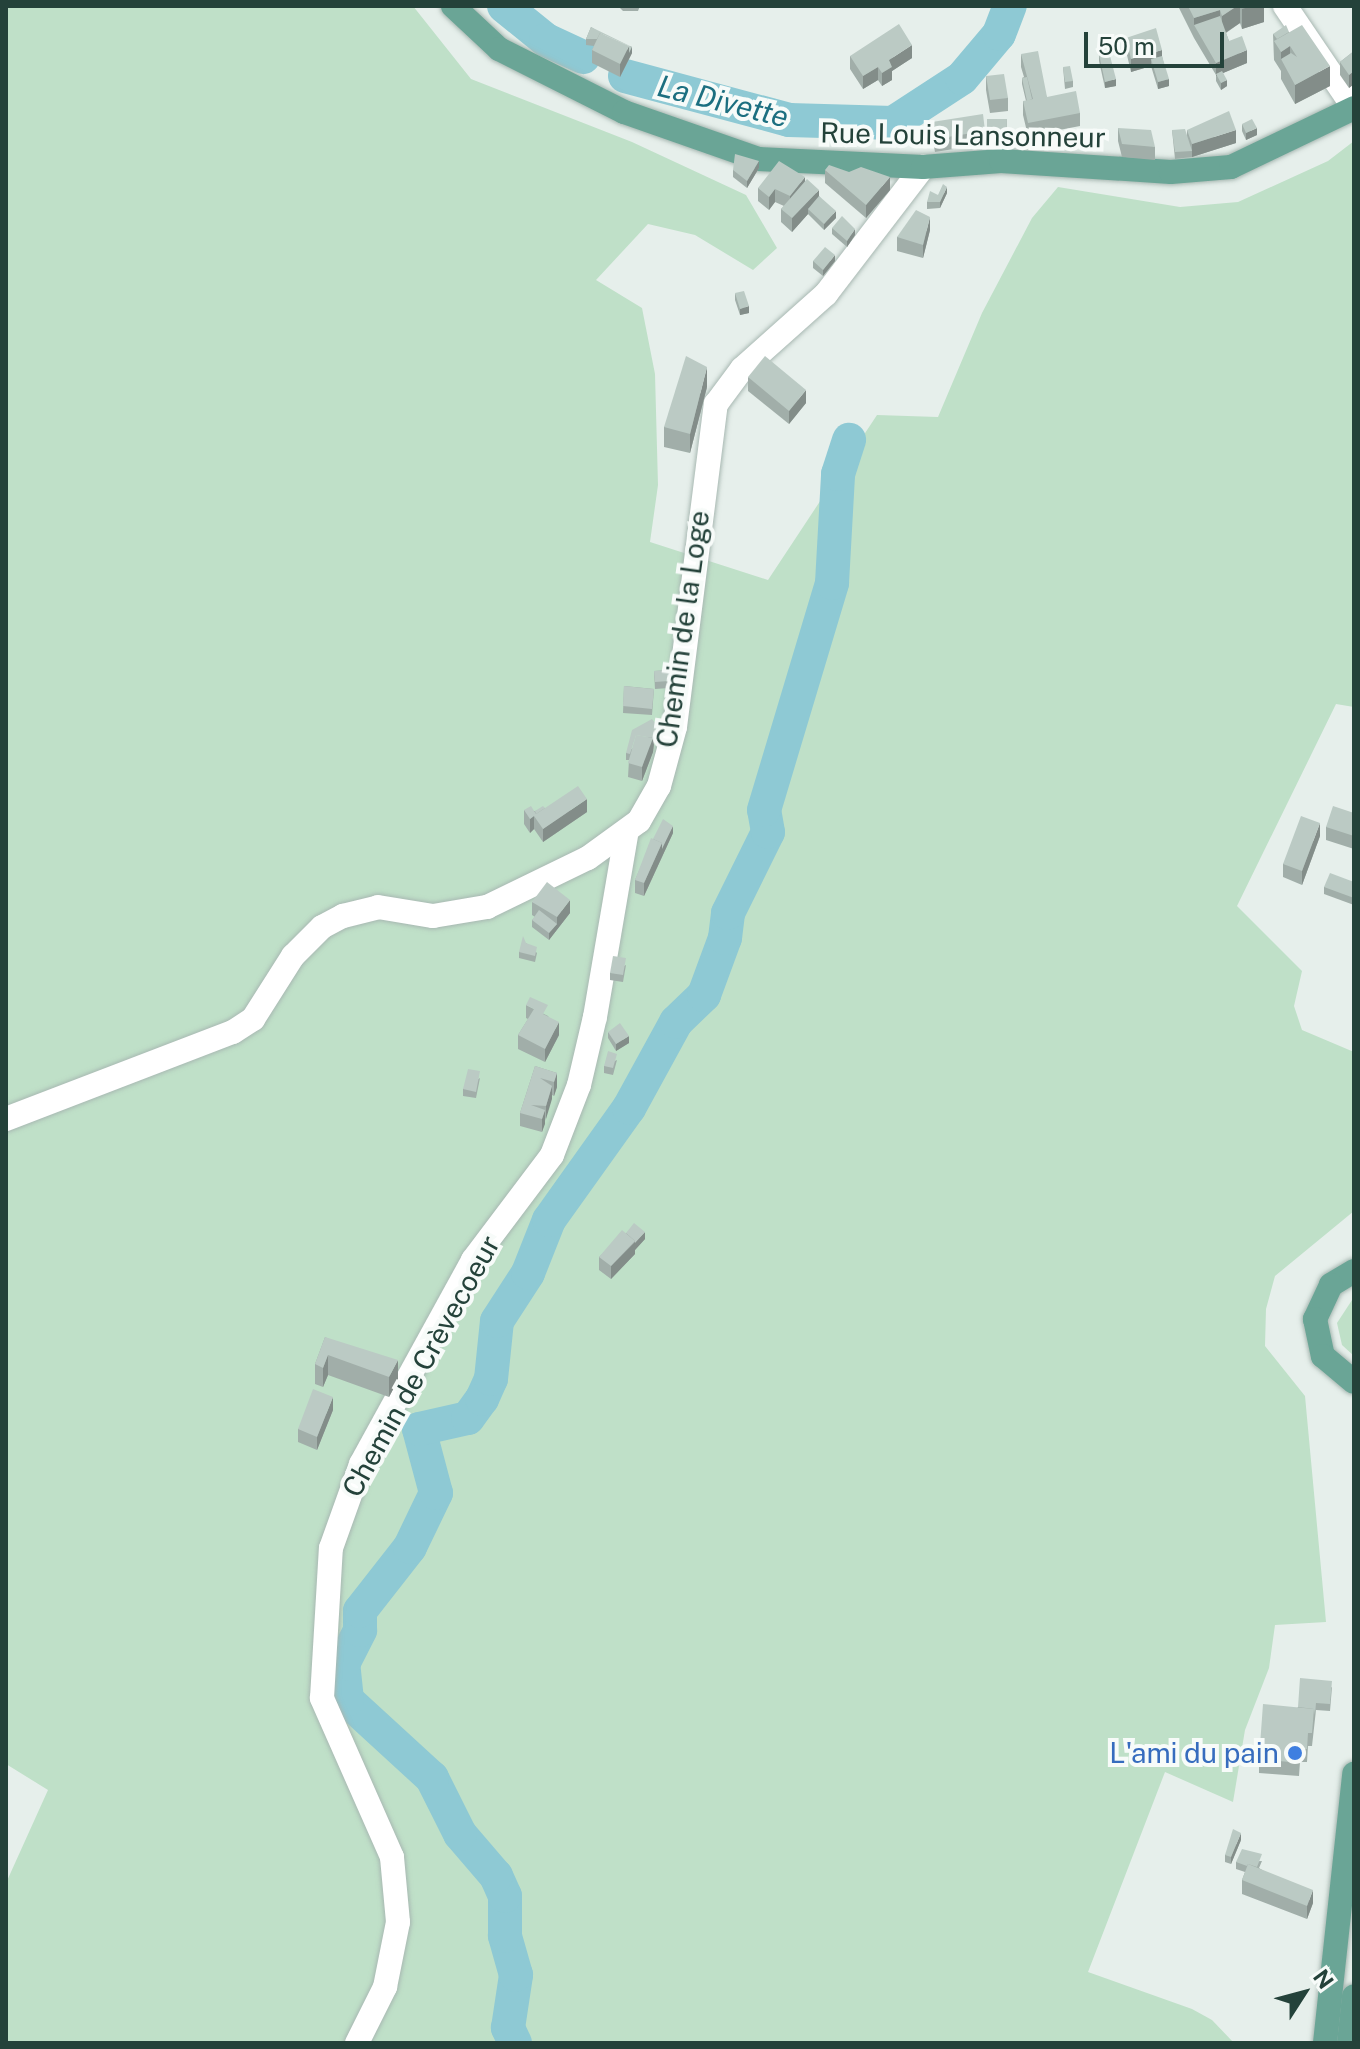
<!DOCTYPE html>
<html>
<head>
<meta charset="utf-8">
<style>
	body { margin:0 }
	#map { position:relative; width:1360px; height:2049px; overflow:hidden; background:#e6efeb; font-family:"Public Sans",sans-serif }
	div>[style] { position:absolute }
	.green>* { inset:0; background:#bfe0c8 }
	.river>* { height:34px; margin:-17px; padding:0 17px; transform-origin:17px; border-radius:17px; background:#8ec9d4 }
	.roads { filter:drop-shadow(0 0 2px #a8b8b2) drop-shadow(0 0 2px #a8b8b2) }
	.minor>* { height:24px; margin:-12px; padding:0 12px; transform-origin:12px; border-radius:12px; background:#fff }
	.major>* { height:24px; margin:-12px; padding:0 12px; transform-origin:12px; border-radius:12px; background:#6aa596 }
	.wall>* { inset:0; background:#a1aea9 }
	.shaded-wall>* { inset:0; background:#838d89 }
	.building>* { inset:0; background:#bbcac4 }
	.dots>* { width:22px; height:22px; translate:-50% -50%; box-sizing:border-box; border:4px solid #f7fbf9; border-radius:50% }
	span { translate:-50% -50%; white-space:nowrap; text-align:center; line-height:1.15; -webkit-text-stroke:8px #f7fbf9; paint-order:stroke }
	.street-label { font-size:28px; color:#24423a }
	.shop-label { font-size:28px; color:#366cbe }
	.right { translate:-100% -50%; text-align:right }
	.water-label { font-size:30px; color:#1c6f80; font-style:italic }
	.frame { position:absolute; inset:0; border:8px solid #24423a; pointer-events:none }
	.north { position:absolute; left:1264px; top:1953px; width:80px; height:80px; -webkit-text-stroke:6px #f7fbf9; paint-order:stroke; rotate:54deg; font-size:22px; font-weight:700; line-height:32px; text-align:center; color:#24423a }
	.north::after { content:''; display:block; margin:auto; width:28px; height:36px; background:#24423a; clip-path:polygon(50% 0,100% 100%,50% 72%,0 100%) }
	.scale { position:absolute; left:1084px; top:32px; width:140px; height:36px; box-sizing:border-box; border:4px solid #24423a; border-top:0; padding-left:10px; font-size:24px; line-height:28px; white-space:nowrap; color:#24423a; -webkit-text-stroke:6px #f7fbf9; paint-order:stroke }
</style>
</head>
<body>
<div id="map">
	<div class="green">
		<i style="clip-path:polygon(6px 6px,413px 6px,471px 79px,632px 142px,746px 195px,777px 248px,753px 270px,695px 235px,648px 224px,596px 280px,642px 308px,655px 374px,658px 485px,650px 542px,768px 580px,877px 415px,938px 417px,982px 313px,1032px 218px,1058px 187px,1180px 207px,1238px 202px,1328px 161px,1354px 141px,1354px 707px,1336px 704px,1237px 906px,1302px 971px,1294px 1006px,1302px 1030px,1354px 1052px,1354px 1211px,1275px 1276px,1266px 1309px,1265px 1346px,1305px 1396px,1326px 1622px,1275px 1625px,1269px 1668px,1245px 1730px,1233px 1802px,1165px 1772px,1088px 1972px,1192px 2009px,1212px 2020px,1234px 2043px,6px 2043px,6px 1883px,48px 1790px,6px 1764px)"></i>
		<i style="clip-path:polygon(1354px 1297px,1354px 1356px,1342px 1345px,1337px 1323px)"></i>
	</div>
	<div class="river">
		<i style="left:504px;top:6px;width:54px;rotate:39deg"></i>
		<i style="left:546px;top:40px;width:41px;rotate:24.7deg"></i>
		<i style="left:625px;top:76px;width:170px;rotate:15deg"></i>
		<i style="left:789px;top:120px;width:104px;rotate:1.7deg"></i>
		<i style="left:893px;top:123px;width:82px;rotate:-33.1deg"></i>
		<i style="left:962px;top:78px;width:57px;rotate:-49.9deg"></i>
		<i style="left:999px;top:34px;width:30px;rotate:-69deg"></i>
		<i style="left:515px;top:2043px;width:17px;rotate:-115deg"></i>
		<i style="left:508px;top:2028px;width:54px;rotate:-81.4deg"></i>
		<i style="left:516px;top:1975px;width:41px;rotate:-105.8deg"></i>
		<i style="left:505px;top:1936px;width:40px;rotate:-90deg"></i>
		<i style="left:505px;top:1896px;width:22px;rotate:-114deg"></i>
		<i style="left:496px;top:1876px;width:55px;rotate:-130.6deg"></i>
		<i style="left:460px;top:1834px;width:63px;rotate:-116.6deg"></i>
		<i style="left:432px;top:1778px;width:115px;rotate:-137.5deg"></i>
		<i style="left:347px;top:1700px;width:36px;rotate:-96deg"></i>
		<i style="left:343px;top:1664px;width:38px;rotate:-63deg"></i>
		<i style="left:360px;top:1630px;width:19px;rotate:-90deg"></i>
		<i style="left:360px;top:1611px;width:81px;rotate:-52deg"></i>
		<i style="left:410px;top:1547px;width:60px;rotate:-64.3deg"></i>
		<i style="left:436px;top:1493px;width:66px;rotate:-104.9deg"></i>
		<i style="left:419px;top:1429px;width:50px;rotate:-12.7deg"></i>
		<i style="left:468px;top:1418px;width:24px;rotate:-54deg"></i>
		<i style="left:482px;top:1399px;width:22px;rotate:-66deg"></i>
		<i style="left:491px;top:1379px;width:58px;rotate:-84.1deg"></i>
		<i style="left:497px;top:1321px;width:57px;rotate:-57.1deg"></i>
		<i style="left:528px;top:1273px;width:57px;rotate:-68.4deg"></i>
		<i style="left:549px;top:1220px;width:138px;rotate:-54.5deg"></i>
		<i style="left:629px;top:1108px;width:98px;rotate:-61.3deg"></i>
		<i style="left:676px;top:1022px;width:39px;rotate:-44deg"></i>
		<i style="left:704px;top:995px;width:61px;rotate:-69.8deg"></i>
		<i style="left:725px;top:938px;width:25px;rotate:-83deg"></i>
		<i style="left:728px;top:913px;width:90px;rotate:-63.7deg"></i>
		<i style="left:768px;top:832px;width:22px;rotate:-100deg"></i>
		<i style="left:764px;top:810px;width:237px;rotate:-73.3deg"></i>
		<i style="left:832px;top:583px;width:109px;rotate:-86.8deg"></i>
		<i style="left:838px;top:474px;width:36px;rotate:-72deg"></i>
	</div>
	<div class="roads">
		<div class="minor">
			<i style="left:1285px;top:6px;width:123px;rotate:55.9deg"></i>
			<i style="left:6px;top:1119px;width:243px;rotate:-21deg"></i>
			<i style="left:233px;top:1032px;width:24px;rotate:-33deg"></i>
			<i style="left:253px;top:1019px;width:75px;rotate:-57.6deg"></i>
			<i style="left:293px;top:956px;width:41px;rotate:-45deg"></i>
			<i style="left:322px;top:927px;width:24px;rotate:-28deg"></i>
			<i style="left:343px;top:916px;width:36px;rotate:-14deg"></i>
			<i style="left:378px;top:907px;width:56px;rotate:9.3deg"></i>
			<i style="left:433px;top:916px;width:55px;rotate:-9.5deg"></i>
			<i style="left:487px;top:907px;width:112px;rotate:-25.9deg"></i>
			<i style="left:588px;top:858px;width:63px;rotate:-36deg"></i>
			<i style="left:639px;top:821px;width:40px;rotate:-60.3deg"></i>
			<i style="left:659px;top:786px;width:61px;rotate:-74.8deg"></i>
			<i style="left:675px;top:727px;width:326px;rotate:-82.8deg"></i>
			<i style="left:716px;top:404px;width:44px;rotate:-53.4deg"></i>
			<i style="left:742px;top:369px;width:113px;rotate:-41.8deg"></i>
			<i style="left:826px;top:294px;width:160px;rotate:-52.6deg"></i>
			<i style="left:357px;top:2043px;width:63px;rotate:-63.4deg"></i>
			<i style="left:385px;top:1987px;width:66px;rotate:-78.7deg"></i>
			<i style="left:398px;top:1922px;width:65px;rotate:-95.3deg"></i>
			<i style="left:392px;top:1857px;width:174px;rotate:-113.8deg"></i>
			<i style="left:322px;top:1698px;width:150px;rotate:-86.6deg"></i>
			<i style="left:331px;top:1548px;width:89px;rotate:-70.3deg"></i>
			<i style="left:361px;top:1464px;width:233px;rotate:-61.2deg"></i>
			<i style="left:473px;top:1260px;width:131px;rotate:-53deg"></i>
			<i style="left:552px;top:1155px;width:75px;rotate:-68.9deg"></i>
			<i style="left:579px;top:1085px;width:70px;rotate:-76.8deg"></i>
			<i style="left:595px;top:1017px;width:185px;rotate:-80.3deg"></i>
		</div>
		<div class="major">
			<i style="left:453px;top:6px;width:63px;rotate:43.1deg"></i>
			<i style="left:499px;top:49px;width:140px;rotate:26.7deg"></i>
			<i style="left:624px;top:112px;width:142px;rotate:19.3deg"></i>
			<i style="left:758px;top:159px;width:165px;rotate:2.8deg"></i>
			<i style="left:923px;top:167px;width:78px;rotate:-4.4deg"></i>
			<i style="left:1001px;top:161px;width:170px;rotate:3.7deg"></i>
			<i style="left:1171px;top:172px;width:60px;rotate:-4.8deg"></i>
			<i style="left:1231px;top:167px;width:136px;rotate:-25.6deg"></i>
			<i style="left:1354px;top:1271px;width:27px;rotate:149deg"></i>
			<i style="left:1331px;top:1285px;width:38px;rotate:115deg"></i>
			<i style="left:1315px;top:1319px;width:38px;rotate:78deg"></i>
			<i style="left:1323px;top:1356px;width:40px;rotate:40deg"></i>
			<i style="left:1325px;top:2043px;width:271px;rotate:-83.8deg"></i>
			<i style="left:1349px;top:2043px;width:47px;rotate:-83.9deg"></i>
		</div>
	</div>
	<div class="wall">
		<i style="clip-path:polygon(618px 6px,640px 6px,638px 11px,623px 11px)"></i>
		<i style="clip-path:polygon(1178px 6px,1264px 6px,1264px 22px,1242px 29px,1240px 23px,1226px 33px,1229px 41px,1247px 63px,1223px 73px,1227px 86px,1221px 90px,1216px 81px,1216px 75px,1194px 38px)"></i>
		<i style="clip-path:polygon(591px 27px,632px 53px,620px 77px,592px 63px,592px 50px,594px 46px,586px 45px,586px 39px)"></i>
		<i style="clip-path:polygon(1289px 32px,1330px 86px,1295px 104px,1281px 79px,1281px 71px,1274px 60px,1273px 34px)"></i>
		<i style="clip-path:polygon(1126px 38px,1162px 56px,1169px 86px,1158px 89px,1151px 66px,1131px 72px,1126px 51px)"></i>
		<i style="clip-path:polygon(1354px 51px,1354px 84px,1349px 88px,1340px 75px,1340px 62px)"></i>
		<i style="clip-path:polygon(1021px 54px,1047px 97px,1080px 113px,1080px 126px,1028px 136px,1023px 115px,1023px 101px,1026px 101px,1022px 84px,1022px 78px,1024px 77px,1021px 67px)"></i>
		<i style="clip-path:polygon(1099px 54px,1116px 86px,1105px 88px,1099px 61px)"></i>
		<i style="clip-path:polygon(850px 56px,912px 58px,892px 71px,892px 80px,882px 86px,878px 80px,863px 89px,850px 69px)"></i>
		<i style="clip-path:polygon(1063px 67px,1073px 81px,1073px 87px,1065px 89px)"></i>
		<i style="clip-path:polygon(986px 76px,1008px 98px,1008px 111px,990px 113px,986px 90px)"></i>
		<i style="clip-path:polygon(987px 119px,1007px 119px,1006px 145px,987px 145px)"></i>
		<i style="clip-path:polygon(932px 122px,985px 131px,985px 144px,935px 152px,932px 135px)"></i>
		<i style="clip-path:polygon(1242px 124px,1257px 135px,1246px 140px,1242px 131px)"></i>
		<i style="clip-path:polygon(1118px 128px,1155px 147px,1155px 160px,1122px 157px,1118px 141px)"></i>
		<i style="clip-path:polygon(1172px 130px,1187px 136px,1187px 130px,1236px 143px,1192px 157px,1175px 159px)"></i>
		<i style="clip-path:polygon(759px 168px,747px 188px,733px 177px,733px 170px)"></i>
		<i style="clip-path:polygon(825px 170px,849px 172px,890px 190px,866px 218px,825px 183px)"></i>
		<i style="clip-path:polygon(805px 182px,819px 196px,836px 218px,824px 230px,808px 214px,792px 232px,781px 222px,781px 209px,784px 206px,775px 202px,769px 210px,758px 201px,758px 188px)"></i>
		<i style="clip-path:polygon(947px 193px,940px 208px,927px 209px,927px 202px,938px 195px)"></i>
		<i style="clip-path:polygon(832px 228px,855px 235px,847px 247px,832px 234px)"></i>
		<i style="clip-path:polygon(930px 230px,923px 258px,897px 251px,897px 237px)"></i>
		<i style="clip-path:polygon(813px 261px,835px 261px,823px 276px,813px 268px)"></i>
		<i style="clip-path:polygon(735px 293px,749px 313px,740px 315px,735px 300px)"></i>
		<i style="clip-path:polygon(748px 377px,806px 403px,789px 424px,748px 391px)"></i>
		<i style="clip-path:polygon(707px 387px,690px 453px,664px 447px,664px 427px)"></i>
		<i style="clip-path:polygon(669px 670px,669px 688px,655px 689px,654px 671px)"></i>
		<i style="clip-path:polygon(624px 686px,654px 689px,652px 715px,623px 713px)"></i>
		<i style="clip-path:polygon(656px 731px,653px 752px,642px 781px,628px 777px,629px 760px,626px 760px,626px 753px)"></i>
		<i style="clip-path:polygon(545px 808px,587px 812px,543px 842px,534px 829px,530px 833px,524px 824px,524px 810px,535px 811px)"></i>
		<i style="clip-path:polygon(1354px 813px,1354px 849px,1326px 840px,1326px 827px)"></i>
		<i style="clip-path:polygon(673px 833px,644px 896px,635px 893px,635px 880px,653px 839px)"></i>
		<i style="clip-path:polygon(1320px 836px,1302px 885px,1283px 877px,1283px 864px)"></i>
		<i style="clip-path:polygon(1354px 882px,1354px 905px,1324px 894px,1324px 887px)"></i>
		<i style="clip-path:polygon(532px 902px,570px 913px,549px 940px,532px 927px,532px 920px,535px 917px,532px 915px)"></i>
		<i style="clip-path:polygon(526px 943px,537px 953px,535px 962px,519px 958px,519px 952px)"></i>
		<i style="clip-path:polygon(626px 965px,623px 982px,610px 980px,610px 973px)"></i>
		<i style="clip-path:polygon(526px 1005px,548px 1016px,559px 1035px,545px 1062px,518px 1049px,518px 1035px,528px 1019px,526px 1018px)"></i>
		<i style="clip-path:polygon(608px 1032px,629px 1043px,616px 1051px,608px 1038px)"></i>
		<i style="clip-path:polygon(617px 1060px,613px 1075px,604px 1073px,604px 1066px)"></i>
		<i style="clip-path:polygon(535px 1066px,557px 1073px,557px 1087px,554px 1096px,552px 1095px,542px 1132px,520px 1126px,520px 1113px)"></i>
		<i style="clip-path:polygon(480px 1078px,476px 1098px,463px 1096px,463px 1089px)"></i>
		<i style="clip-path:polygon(626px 1233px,645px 1239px,635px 1250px,635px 1254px,611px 1279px,599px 1270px,599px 1257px)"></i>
		<i style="clip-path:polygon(325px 1337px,398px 1380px,389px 1397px,328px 1375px,323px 1387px,315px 1384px,315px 1364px)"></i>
		<i style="clip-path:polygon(333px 1410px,317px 1450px,298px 1442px,298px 1429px)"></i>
		<i style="clip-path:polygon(1332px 1687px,1330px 1711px,1316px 1710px,1312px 1746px,1308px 1746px,1307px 1762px,1300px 1762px,1299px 1776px,1259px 1773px,1259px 1759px,1298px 1707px)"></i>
		<i style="clip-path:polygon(1241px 1840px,1231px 1864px,1225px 1862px,1225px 1855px)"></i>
		<i style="clip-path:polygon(1262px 1861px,1259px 1868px,1313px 1903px,1307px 1919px,1242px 1894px,1242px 1880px,1245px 1872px,1236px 1869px,1236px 1862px)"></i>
	</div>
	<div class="shaded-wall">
		<i style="clip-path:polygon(1237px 6px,1240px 6px,1240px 23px,1222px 35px,1222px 16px)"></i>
		<i style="clip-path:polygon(1252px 6px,1264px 6px,1264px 22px,1242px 29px,1242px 9px)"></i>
		<i style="clip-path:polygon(1220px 10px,1220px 30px,1194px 25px,1194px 18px)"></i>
		<i style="clip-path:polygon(912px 45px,912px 58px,892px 71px,892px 80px,882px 86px,882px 73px,889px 60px)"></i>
		<i style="clip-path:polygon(629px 46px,632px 47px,632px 53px,620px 77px,620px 64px)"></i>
		<i style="clip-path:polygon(1290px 46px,1290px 66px,1281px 59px,1281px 52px)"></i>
		<i style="clip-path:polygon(1162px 50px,1162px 63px,1151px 59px,1151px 66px,1131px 72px,1131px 59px)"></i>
		<i style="clip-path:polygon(1247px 50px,1247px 63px,1216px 76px,1216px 63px)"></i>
		<i style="clip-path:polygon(1330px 66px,1330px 86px,1295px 104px,1295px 85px)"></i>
		<i style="clip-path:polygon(878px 67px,878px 80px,863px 89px,863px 76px)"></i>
		<i style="clip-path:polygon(1354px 71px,1354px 84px,1349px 88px,1349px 75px)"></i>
		<i style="clip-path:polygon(1116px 79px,1116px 86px,1105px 88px,1105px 82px)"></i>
		<i style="clip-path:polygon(1169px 79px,1169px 86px,1158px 89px,1158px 82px)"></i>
		<i style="clip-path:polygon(1227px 80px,1227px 86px,1221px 90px,1221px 83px)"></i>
		<i style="clip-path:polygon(1257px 128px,1257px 135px,1246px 140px,1246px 133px)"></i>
		<i style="clip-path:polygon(1236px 130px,1236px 143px,1192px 157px,1192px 144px)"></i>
		<i style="clip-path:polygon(759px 161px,759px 168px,747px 188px,747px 181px)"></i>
		<i style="clip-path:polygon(805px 177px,805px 190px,790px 209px,790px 196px)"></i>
		<i style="clip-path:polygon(890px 177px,890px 190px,866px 218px,866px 205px)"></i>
		<i style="clip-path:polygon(947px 187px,947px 193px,940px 208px,940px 202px)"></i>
		<i style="clip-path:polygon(775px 189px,775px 202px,769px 210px,769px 197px)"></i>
		<i style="clip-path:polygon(819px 190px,819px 203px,808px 209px,808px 214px,792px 232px,792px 218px)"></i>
		<i style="clip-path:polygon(836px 211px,836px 218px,824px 230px,824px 224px)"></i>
		<i style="clip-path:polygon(930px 217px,930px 230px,923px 258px,923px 245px)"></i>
		<i style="clip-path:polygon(855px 229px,855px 235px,847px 247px,847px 241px)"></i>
		<i style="clip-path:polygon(835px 255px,835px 261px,823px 276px,823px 270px)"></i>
		<i style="clip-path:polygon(749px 306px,749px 313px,740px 315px,740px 309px)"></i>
		<i style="clip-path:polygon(707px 367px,707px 387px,690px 453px,690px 434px)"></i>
		<i style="clip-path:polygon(806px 390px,806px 403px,789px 424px,789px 411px)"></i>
		<i style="clip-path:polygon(656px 724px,653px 752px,642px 781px,642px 767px)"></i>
		<i style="clip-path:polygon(587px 799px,587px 812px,543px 842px,543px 829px)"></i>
		<i style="clip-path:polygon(534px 816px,534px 829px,530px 833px,530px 819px)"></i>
		<i style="clip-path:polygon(1320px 823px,1320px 836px,1302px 885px,1302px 871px)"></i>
		<i style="clip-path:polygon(673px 826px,673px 833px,644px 896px,644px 883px,662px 843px)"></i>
		<i style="clip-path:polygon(570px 900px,570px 913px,549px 940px,549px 933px,557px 924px,557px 917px)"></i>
		<i style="clip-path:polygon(559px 1022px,559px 1035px,545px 1062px,545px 1049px)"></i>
		<i style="clip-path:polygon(629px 1036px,629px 1043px,616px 1051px,616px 1044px)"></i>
		<i style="clip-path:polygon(557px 1073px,557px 1087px,554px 1096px,554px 1082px)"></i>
		<i style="clip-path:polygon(552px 1086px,552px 1099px,546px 1119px,546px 1106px)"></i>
		<i style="clip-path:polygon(545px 1110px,545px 1124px,542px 1132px,542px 1119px)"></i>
		<i style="clip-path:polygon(645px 1232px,645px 1239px,635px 1250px,635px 1254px,611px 1279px,611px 1266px)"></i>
		<i style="clip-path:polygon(328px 1355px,328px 1375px,323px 1387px,323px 1368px)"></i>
		<i style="clip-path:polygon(398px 1360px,398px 1380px,389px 1397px,389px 1377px)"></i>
		<i style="clip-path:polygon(333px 1397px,333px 1410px,317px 1450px,317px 1437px)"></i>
		<i style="clip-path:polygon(1241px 1833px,1241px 1840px,1231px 1864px,1231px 1857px)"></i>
		<i style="clip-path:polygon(1313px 1890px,1313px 1903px,1307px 1919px,1307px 1906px)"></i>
	</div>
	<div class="building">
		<i style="clip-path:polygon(1188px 6px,1237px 6px,1222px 16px,1220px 10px,1194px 18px)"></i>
		<i style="clip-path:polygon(1220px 16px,1229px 41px,1242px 36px,1247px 50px,1216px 63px,1194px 25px)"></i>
		<i style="clip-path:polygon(899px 24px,912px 45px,889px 60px,892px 67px,882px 73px,878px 67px,863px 76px,850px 56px)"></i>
		<i style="clip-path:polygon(1286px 25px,1289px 32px,1277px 39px,1273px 34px)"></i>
		<i style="clip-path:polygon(1302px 25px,1330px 66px,1295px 85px,1281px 59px,1291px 53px,1297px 57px,1290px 46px,1281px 52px,1274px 41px)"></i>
		<i style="clip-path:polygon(591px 27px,632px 47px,629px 53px,629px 46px,600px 33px,597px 39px,586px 39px)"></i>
		<i style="clip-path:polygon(1156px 28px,1162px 50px,1131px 59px,1126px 38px)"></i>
		<i style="clip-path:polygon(600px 33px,629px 46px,620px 64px,592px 50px)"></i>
		<i style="clip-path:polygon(1038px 51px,1047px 97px,1076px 91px,1080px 113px,1028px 123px,1023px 101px,1033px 99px,1021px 54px)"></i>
		<i style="clip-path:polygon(1354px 51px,1354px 71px,1349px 75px,1340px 62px)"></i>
		<i style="clip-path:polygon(1109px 52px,1116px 79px,1105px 82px,1099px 54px)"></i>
		<i style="clip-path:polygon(1162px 56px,1169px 79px,1158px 82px,1151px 59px)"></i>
		<i style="clip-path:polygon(1070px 66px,1073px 81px,1065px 82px,1063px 67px)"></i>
		<i style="clip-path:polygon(1222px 71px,1227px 80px,1221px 83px,1216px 74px)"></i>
		<i style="clip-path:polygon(1004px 74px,1008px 98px,990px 100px,986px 76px)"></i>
		<i style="clip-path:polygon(1027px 77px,1032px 99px,1027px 101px,1022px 78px)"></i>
		<i style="clip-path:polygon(1229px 111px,1236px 130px,1192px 144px,1187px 130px)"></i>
		<i style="clip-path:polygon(983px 114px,985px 131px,935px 139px,932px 122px)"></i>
		<i style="clip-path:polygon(987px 119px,1007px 119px,1006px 139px,987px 138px)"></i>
		<i style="clip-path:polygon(1252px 119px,1257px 128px,1246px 133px,1242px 124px)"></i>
		<i style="clip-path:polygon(1118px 128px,1151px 130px,1155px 147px,1122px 144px)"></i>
		<i style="clip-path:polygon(1185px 129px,1192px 151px,1175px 152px,1172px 130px)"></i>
		<i style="clip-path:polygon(735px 154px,759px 161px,747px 181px,733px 170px)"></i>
		<i style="clip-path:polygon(779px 161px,805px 177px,790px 196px,775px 189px,769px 197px,758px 188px)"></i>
		<i style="clip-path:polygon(829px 165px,849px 172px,861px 167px,890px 177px,866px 205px,825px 170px)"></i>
		<i style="clip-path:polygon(807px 179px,819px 190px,792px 218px,781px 209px)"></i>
		<i style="clip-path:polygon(943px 184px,947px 187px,940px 202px,927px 202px,930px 191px,938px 195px)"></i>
		<i style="clip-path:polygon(819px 196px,836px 211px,824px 224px,808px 209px)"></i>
		<i style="clip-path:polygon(916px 210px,930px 217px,923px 245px,897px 237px)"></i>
		<i style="clip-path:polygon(842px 216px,855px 229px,847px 241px,832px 228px)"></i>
		<i style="clip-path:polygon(825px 247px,835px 255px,823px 270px,813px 261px)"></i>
		<i style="clip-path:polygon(744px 291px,749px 306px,740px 309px,735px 293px)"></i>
		<i style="clip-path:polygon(686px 356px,707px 367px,690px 434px,664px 427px)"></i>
		<i style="clip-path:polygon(765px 356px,806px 390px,789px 411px,748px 377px)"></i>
		<i style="clip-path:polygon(669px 670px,669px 681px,655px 682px,654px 671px)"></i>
		<i style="clip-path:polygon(624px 686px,654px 689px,652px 709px,623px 706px)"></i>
		<i style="clip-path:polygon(652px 719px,656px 724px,653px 745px,653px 738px,636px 735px,630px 754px,626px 753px,632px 730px)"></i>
		<i style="clip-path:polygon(636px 735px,653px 738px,642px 767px,628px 763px)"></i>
		<i style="clip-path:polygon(578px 786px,587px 799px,543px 829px,534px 816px,530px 819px,524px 810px,531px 806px,536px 814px)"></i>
		<i style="clip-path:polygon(543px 806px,545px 808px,536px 814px,535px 811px)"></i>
		<i style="clip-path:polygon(1333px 806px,1354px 813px,1354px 836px,1326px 827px)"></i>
		<i style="clip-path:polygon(1301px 816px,1320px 823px,1302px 871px,1283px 864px)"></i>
		<i style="clip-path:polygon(663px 819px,673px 826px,662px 849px,662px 843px,653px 839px)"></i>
		<i style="clip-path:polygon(651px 838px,662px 843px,644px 883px,635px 880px)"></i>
		<i style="clip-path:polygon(1330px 873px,1354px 882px,1354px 898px,1324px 887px)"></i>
		<i style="clip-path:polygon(547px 882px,570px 900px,557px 917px,532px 902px)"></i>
		<i style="clip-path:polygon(539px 910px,557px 924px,549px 933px,532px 920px)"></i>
		<i style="clip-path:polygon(523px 936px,526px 943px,537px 947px,535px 956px,519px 952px)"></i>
		<i style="clip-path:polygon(613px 956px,626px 958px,623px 975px,610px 973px)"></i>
		<i style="clip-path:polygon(530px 997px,548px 1005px,543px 1014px,559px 1022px,545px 1049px,518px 1035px,534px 1009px,526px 1005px)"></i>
		<i style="clip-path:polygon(620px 1023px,629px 1036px,616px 1044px,608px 1032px)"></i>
		<i style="clip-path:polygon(608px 1051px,617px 1054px,613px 1068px,604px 1066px)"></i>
		<i style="clip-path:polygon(535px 1066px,557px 1073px,554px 1082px,540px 1078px,552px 1086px,546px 1106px,531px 1105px,545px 1110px,542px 1119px,520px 1113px)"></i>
		<i style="clip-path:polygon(468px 1069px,480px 1071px,476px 1092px,463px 1089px)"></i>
		<i style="clip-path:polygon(634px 1223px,645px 1232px,635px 1243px,635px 1241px,626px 1233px)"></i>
		<i style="clip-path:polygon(622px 1230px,635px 1241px,611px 1266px,599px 1257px)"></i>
		<i style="clip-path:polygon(325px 1337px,398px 1360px,389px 1377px,328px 1355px,323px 1368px,315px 1364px)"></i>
		<i style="clip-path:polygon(313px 1389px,333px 1397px,317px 1437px,298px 1429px)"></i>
		<i style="clip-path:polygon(1300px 1678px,1332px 1681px,1330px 1704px,1316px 1703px,1315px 1715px,1314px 1709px,1298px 1707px)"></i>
		<i style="clip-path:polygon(1263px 1704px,1314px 1709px,1312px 1733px,1308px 1733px,1307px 1749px,1300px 1749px,1299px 1763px,1259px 1759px)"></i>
		<i style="clip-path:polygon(1233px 1829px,1241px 1833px,1231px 1857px,1225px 1855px)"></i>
		<i style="clip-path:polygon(1242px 1849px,1262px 1854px,1257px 1867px,1248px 1864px,1247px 1866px,1236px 1862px)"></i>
		<i style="clip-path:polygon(1248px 1864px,1313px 1890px,1307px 1906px,1242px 1880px)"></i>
	</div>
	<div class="dots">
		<i style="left:1295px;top:1753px;background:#3f7fe0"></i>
	</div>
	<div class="street-label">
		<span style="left:963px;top:135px;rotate:1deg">Rue Louis Lansonneur</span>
		<span style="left:683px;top:629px;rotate:-82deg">Chemin de la Loge</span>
		<span style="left:421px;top:1366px;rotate:-61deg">Chemin de Crèvecoeur</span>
	</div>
	<div class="shop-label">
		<span class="right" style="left:1279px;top:1753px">L'ami du pain</span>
	</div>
	<div class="water-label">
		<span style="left:723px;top:101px;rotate:14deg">La Divette</span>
	</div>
	<div class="frame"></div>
	<div class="north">N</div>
	<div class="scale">50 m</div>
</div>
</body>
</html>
